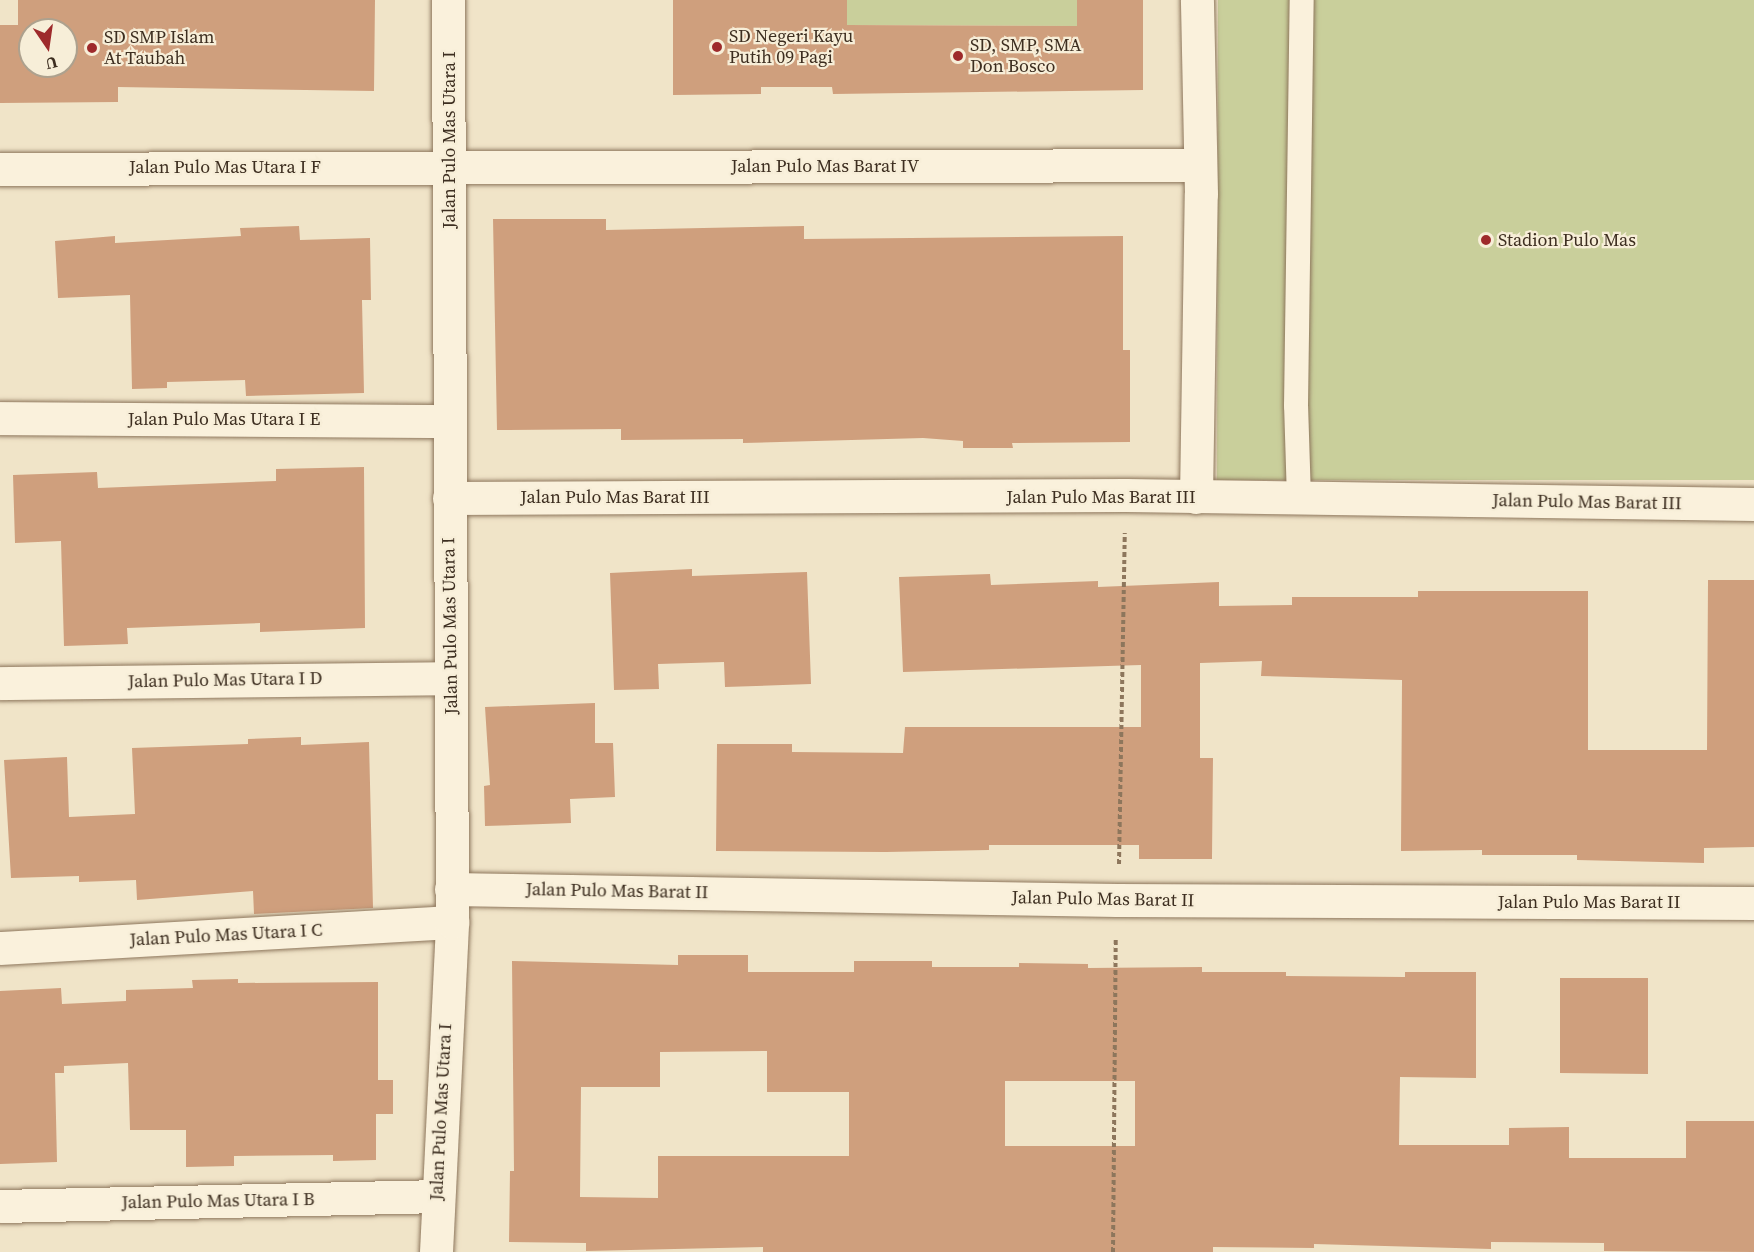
<!DOCTYPE html>
<html>
<head>
<meta charset="utf-8">
<style>
	body { margin:0 }
	#map { position:relative; width:1754px; height:1252px; overflow:hidden; background:#f0e4c8; font-family:"Source Serif 4",serif }
	div>[style] { position:absolute }
	.green>* { inset:0; background:#c9cf9b }
	.building>* { inset:0; background:#cf9f7d }
	.path>* { height:4px; margin-top:-2px; transform-origin:0; background:repeating-linear-gradient(90deg,#8d765c 0 4.5px,transparent 0 7.5px) }
	.roads { filter:drop-shadow(0 0 2px #8d765c) drop-shadow(0 0 2px #8d765c) }
	.service>* { height:24px; margin:-12px; padding:0 12px; transform-origin:12px; border-radius:12px; background:#faf1dc }
	.minor>* { height:33px; margin:-16.5px; padding:0 16.5px; transform-origin:16.5px; border-radius:16.5px; background:#faf1dc }
	.dots>* { width:16px; height:16px; translate:-50% -50%; box-sizing:border-box; border:3px solid #f7eed8; border-radius:50% }
	span { translate:-50% -50%; white-space:nowrap; text-align:center; line-height:1.15; -webkit-text-stroke:4.5px #f7eed8; paint-order:stroke }
	.poi-label { font-size:18px; color:#3d2e20 }
	.left { translate:0 -50%; text-align:left }
	.street-label { font-size:18px; color:#3d2e20 }
	.north { position:absolute; left:18px; top:18px; width:60px; height:60px; box-sizing:border-box; background:#f7eed8; border:2px solid #ada18e; border-radius:50%; rotate:167deg; font-size:16px; font-weight:700; line-height:24px; text-align:center; color:#3d2e20 }
	.north::after { content:''; display:block; margin:auto; width:21px; height:27px; background:#9e2a2b; clip-path:polygon(50% 0,100% 100%,50% 72%,0 100%) }
</style>
</head>
<body>
<div id="map">
	<div class="green">
		<i style="clip-path:polygon(847px 0,1077px 0,1077px 26px,847px 25px)"></i>
		<i style="clip-path:polygon(1218px 0,1754px 0,1754px 480px,1217px 480px)"></i>
	</div>
	<div class="building">
		<i style="clip-path:polygon(evenodd,18px 0,375px 0,374px 91px,118px 87px,118px 102px,0 103px,0 25px,18px 25px,18px 0,30px 30px,66px 30px,66px 66px,30px 66px,30px 30px)"></i>
		<i style="clip-path:polygon(673px 0,847px 0,847px 25px,1077px 26px,1077px 0,1143px 0,1143px 90px,833px 94px,832px 87px,761px 87px,761px 94px,673px 95px)"></i>
		<i style="clip-path:polygon(493px 219px,606px 219px,606px 230px,804px 226px,804px 239px,1123px 236px,1123px 350px,1130px 350px,1130px 442px,1012px 443px,1013px 448px,963px 448px,963px 441px,923px 438px,743px 443px,743px 439px,621px 440px,621px 429px,497px 430px)"></i>
		<i style="clip-path:polygon(299px 226px,300px 240px,370px 238px,371px 300px,362px 300px,364px 393px,246px 396px,245px 380px,167px 382px,167px 388px,132px 389px,130px 295px,58px 298px,55px 241px,115px 236px,115px 243px,185px 239px,241px 236px,240px 228px)"></i>
		<i style="clip-path:polygon(364px 467px,365px 628px,260px 632px,260px 623px,127px 628px,128px 644px,64px 646px,61px 541px,15px 543px,13px 475px,97px 472px,98px 488px,276px 481px,276px 469px)"></i>
		<i style="clip-path:polygon(692px 569px,692px 576px,807px 572px,811px 684px,725px 687px,724px 662px,658px 664px,659px 689px,614px 690px,610px 573px)"></i>
		<i style="clip-path:polygon(990px 574px,991px 585px,1098px 581px,1098px 587px,1219px 582px,1219px 606px,1292px 605px,1292px 597px,1418px 597px,1418px 591px,1588px 591px,1588px 750px,1707px 750px,1708px 580px,1754px 580px,1754px 847px,1704px 848px,1704px 863px,1577px 860px,1577px 855px,1482px 855px,1482px 850px,1401px 851px,1402px 680px,1261px 676px,1262px 661px,1200px 663px,1200px 758px,1213px 758px,1212px 859px,1139px 859px,1139px 845px,989px 845px,989px 850px,886px 852px,716px 851px,717px 744px,792px 744px,792px 752px,903px 753px,905px 727px,1141px 727px,1141px 665px,903px 672px,899px 577px)"></i>
		<i style="clip-path:polygon(595px 703px,595px 743px,613px 743px,615px 797px,570px 799px,571px 823px,485px 826px,484px 786px,490px 785px,485px 707px)"></i>
		<i style="clip-path:polygon(301px 737px,301px 745px,369px 742px,373px 908px,254px 914px,253px 891px,137px 900px,136px 880px,79px 882px,79px 876px,11px 878px,4px 760px,67px 757px,69px 817px,135px 814px,132px 748px,248px 744px,248px 739px)"></i>
		<i style="clip-path:polygon(evenodd,678px 955px,748px 955px,748px 972px,854px 972px,854px 961px,932px 961px,932px 967px,1019px 967px,1019px 963px,1088px 964px,1088px 968px,1202px 967px,1202px 972px,1286px 972px,1286px 976px,1405px 977px,1405px 972px,1476px 972px,1476px 1078px,1400px 1077px,1399px 1145px,1509px 1145px,1509px 1128px,1569px 1127px,1569px 1158px,1686px 1158px,1686px 1121px,1754px 1121px,1754px 1252px,1604px 1251px,1604px 1243px,1491px 1242px,1491px 1249px,1314px 1244px,1314px 1248px,1213px 1247px,1213px 1252px,763px 1252px,763px 1247px,586px 1251px,586px 1243px,509px 1242px,510px 1171px,514px 1171px,512px 961px,678px 965px,678px 955px,767px 1051px,767px 1092px,849px 1092px,849px 1156px,658px 1156px,658px 1198px,580px 1197px,581px 1087px,660px 1087px,660px 1052px,767px 1051px,678px 955px,1005px 1081px,1135px 1081px,1135px 1146px,1005px 1146px,1005px 1081px)"></i>
		<i style="clip-path:polygon(1560px 978px,1648px 978px,1648px 1074px,1560px 1073px)"></i>
		<i style="clip-path:polygon(238px 979px,238px 983px,378px 982px,378px 1080px,393px 1080px,393px 1114px,376px 1114px,376px 1160px,333px 1161px,333px 1155px,234px 1156px,234px 1166px,186px 1167px,186px 1130px,130px 1130px,128px 1063px,64px 1066px,64px 1073px,55px 1073px,57px 1162px,0 1164px,0 991px,61px 988px,62px 1004px,126px 1001px,126px 990px,193px 988px,192px 980px)"></i>
	</div>
	<div class="path">
		<i style="left:1119px;top:864px;width:331px;rotate:-89deg"></i>
		<i style="left:1113px;top:1252px;width:314px;rotate:-89.5deg"></i>
	</div>
	<div class="roads">
		<div class="service">
			<i style="left:1299px;top:499px;width:93px;rotate:-91.8deg"></i>
			<i style="left:1296px;top:406px;width:406px;rotate:-89.2deg"></i>
		</div>
		<div class="minor">
			<i style="left:0;top:169px;width:1199px;rotate:-0.19deg"></i>
			<i style="left:0;top:418px;width:448px;rotate:0.4deg"></i>
			<i style="left:1196px;top:497px;width:303px;rotate:-89.1deg"></i>
			<i style="left:1201px;top:194px;width:194px;rotate:-91.2deg"></i>
			<i style="left:449px;top:498px;width:677px;rotate:-0.25deg"></i>
			<i style="left:1126px;top:495px;width:628px;rotate:0.82deg"></i>
			<i style="left:0;top:683px;width:450px;rotate:-0.6deg"></i>
			<i style="left:451px;top:889px;width:666px;rotate:0.95deg"></i>
			<i style="left:1117px;top:900px;width:637px;rotate:0.27deg"></i>
			<i style="left:0;top:948px;width:453px;rotate:-3.3deg"></i>
			<i style="left:0;top:1206px;width:436px;rotate:-1.3deg"></i>
			<i style="left:436px;top:1252px;width:330px;rotate:-87.2deg"></i>
			<i style="left:452px;top:922px;width:922px;rotate:-90.25deg"></i>
		</div>
	</div>
	<div class="dots">
		<i style="left:717px;top:47px;background:#9e2a2b"></i>
		<i style="left:92px;top:48px;background:#9e2a2b"></i>
		<i style="left:958px;top:56px;background:#9e2a2b"></i>
		<i style="left:1486px;top:240px;background:#9e2a2b"></i>
	</div>
	<div class="poi-label">
		<span class="left" style="left:729px;top:47px">SD Negeri Kayu<br>Putih 09 Pagi</span>
		<span class="left" style="left:104px;top:48px">SD SMP Islam<br>At Taubah</span>
		<span class="left" style="left:970px;top:56px">SD, SMP, SMA<br>Don Bosco</span>
		<span class="left" style="left:1498px;top:240px">Stadion Pulo Mas</span>
	</div>
	<div class="street-label">
		<span style="left:449px;top:140px;rotate:-90deg">Jalan Pulo Mas Utara I</span>
		<span style="left:825px;top:166px">Jalan Pulo Mas Barat IV</span>
		<span style="left:225px;top:167px">Jalan Pulo Mas Utara I F</span>
		<span style="left:224px;top:419px">Jalan Pulo Mas Utara I E</span>
		<span style="left:615px;top:497px">Jalan Pulo Mas Barat III</span>
		<span style="left:1101px;top:497px">Jalan Pulo Mas Barat III</span>
		<span style="left:1587px;top:502px;rotate:1deg">Jalan Pulo Mas Barat III</span>
		<span style="left:450px;top:626px;rotate:-91deg">Jalan Pulo Mas Utara I</span>
		<span style="left:225px;top:680px;rotate:-1deg">Jalan Pulo Mas Utara I D</span>
		<span style="left:617px;top:891px;rotate:1deg">Jalan Pulo Mas Barat II</span>
		<span style="left:1103px;top:899px;rotate:1deg">Jalan Pulo Mas Barat II</span>
		<span style="left:1589px;top:902px">Jalan Pulo Mas Barat II</span>
		<span style="left:226px;top:935px;rotate:-3deg">Jalan Pulo Mas Utara I C</span>
		<span style="left:441px;top:1112px;rotate:-87deg">Jalan Pulo Mas Utara I</span>
		<span style="left:218px;top:1201px;rotate:-1deg">Jalan Pulo Mas Utara I B</span>
	</div>
	<div class="north">U</div>
</div>
</body>
</html>
